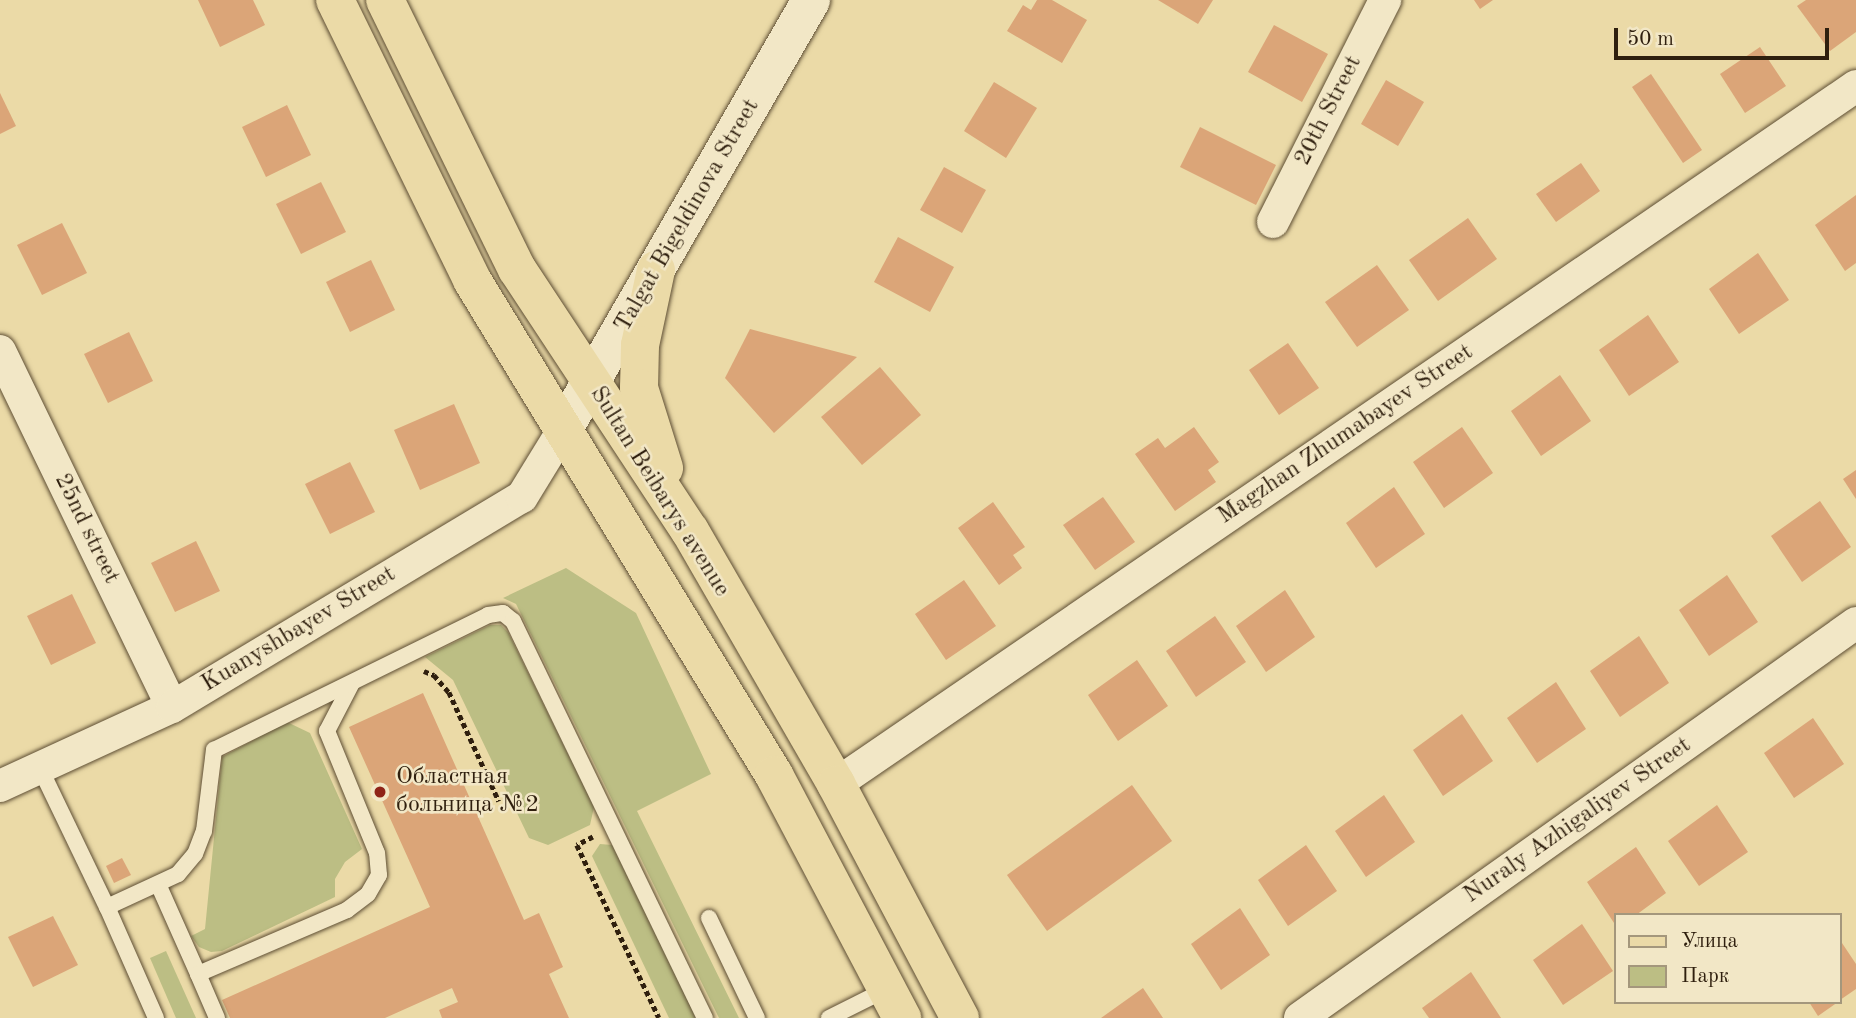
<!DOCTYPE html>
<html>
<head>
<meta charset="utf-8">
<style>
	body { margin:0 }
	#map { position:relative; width:1856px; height:1018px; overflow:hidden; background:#ebdaa7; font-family:"Old Standard TT",serif }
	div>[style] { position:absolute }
	.green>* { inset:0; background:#bcbe84 }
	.building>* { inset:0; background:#dba578 }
	.path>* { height:4.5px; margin-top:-2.25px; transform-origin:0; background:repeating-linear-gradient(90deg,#2f1f0e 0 5px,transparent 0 8.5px) }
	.roads { filter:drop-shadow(0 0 2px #5e4e34) drop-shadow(0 0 2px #5e4e34) }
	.lane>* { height:16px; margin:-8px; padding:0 8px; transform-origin:8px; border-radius:8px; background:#f2e7c6 }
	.street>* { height:32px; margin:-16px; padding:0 16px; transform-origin:16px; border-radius:16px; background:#f2e7c6 }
	.secondary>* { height:38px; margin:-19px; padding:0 19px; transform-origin:19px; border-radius:19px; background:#f2e7c6 }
	.primary>* { height:38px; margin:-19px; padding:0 19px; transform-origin:19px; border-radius:19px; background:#ebdaa7 }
	.dots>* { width:19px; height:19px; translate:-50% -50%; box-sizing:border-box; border:4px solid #f2e7c6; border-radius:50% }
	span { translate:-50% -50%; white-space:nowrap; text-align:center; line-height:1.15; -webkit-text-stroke:5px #f2e7c6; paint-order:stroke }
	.street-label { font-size:24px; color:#2f1f0e }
	.poi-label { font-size:24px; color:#2f1f0e }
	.left { translate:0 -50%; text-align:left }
	.legend { position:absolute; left:1614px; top:913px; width:228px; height:91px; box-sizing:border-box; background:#f2e7c6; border:2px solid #a4977c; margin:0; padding:9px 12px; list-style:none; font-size:21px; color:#2f1f0e }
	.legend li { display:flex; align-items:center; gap:14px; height:35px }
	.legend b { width:35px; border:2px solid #a4977c }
	.scale { position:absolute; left:1614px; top:28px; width:215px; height:32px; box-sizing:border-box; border:4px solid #2f1f0e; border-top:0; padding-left:9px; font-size:21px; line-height:24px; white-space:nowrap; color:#2f1f0e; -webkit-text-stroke:5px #f2e7c6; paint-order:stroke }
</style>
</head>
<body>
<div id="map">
	<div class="green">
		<i style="clip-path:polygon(566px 568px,636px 613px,711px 774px,637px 811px,739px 1018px,719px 1018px,516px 604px,503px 598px)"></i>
		<i style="clip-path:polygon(490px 625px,501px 625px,508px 632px,594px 807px,590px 825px,548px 845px,529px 838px,453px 680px,425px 657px)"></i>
		<i style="clip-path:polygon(287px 722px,310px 733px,362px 849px,345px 862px,335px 879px,335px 897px,222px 951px,211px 952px,199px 947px,191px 936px,205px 929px,222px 757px)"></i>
		<i style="clip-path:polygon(600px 844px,612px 845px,696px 1018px,669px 1018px,592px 856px)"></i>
		<i style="clip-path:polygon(166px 951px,196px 1018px,176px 1018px,150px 958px)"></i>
	</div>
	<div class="building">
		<i style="clip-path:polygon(198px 0,253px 0,265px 25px,220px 47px)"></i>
		<i style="clip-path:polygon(1037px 0,1052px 0,1087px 20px,1062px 63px,1007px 31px,1023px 5px,1031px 10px)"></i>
		<i style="clip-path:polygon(1158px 0,1213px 0,1198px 24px)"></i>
		<i style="clip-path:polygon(1474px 0,1493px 0,1480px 9px)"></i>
		<i style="clip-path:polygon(1806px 0,1856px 0,1856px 32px,1830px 51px,1797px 6px)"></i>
		<i style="clip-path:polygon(1274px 25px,1328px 54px,1302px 102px,1248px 72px)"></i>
		<i style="clip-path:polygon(1760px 47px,1786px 86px,1745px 113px,1720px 74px)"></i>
		<i style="clip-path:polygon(1651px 74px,1702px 150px,1683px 163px,1632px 87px)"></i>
		<i style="clip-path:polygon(1386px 80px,1424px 102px,1398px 146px,1361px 124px)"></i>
		<i style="clip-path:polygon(994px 82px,1037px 108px,1006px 158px,964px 131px)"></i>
		<i style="clip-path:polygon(0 93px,16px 126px,0 134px)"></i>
		<i style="clip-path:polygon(287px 105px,311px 155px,266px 177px,242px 127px)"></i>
		<i style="clip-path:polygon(1200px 127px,1276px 165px,1256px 205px,1180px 167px)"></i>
		<i style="clip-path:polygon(1581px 163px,1600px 191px,1556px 222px,1536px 194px)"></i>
		<i style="clip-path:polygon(944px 167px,986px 190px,962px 233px,920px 210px)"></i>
		<i style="clip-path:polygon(321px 182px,346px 232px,301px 254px,276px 204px)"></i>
		<i style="clip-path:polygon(1856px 195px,1856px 263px,1845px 271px,1815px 225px)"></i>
		<i style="clip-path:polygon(1468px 218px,1497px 259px,1438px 301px,1409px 260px)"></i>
		<i style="clip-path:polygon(62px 223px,87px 273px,42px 295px,17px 245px)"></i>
		<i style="clip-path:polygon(898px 237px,954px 267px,930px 312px,874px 282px)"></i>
		<i style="clip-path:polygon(1758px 253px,1789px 300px,1739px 334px,1709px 289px)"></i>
		<i style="clip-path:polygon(371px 260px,395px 310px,350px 332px,326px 282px)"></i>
		<i style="clip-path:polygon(1377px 265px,1409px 310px,1357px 347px,1325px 302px)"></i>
		<i style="clip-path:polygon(1648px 315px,1679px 362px,1629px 396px,1599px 350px)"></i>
		<i style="clip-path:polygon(750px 329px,857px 357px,774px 433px,725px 378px)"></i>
		<i style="clip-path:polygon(129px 332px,153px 381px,108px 403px,84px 354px)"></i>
		<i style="clip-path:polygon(1288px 343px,1319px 388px,1279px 415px,1249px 370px)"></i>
		<i style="clip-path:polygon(880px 367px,921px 415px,862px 465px,821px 417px)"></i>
		<i style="clip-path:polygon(1560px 375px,1591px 421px,1541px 456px,1511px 411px)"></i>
		<i style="clip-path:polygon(454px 404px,480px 463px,420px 490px,394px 430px)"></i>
		<i style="clip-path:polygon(1194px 427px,1219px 462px,1208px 470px,1216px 482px,1175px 511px,1135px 454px,1158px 438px,1165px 448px)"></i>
		<i style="clip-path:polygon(1462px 427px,1493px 473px,1444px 508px,1413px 462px)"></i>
		<i style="clip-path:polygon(350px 462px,375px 512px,330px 534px,305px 484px)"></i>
		<i style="clip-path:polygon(1856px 470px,1856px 499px,1843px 479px)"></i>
		<i style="clip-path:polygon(1394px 487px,1425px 534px,1376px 568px,1346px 523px)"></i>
		<i style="clip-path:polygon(1103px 497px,1135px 542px,1095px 570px,1063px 525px)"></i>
		<i style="clip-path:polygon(1820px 501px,1851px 547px,1802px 582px,1771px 536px)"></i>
		<i style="clip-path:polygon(993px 502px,1025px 547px,1013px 555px,1022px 568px,999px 585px,958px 528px)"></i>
		<i style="clip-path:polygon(196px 541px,220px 591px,175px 612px,151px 563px)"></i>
		<i style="clip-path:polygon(1727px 575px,1758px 622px,1709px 656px,1679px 610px)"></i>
		<i style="clip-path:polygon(964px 580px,996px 626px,946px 660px,915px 614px)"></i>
		<i style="clip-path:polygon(1285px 590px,1315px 637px,1266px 672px,1236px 626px)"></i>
		<i style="clip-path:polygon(72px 594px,96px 643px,51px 665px,27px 616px)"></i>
		<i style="clip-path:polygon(1215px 616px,1246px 662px,1196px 697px,1166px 651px)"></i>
		<i style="clip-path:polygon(1639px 636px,1669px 683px,1620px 717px,1590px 671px)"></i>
		<i style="clip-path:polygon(1137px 660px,1168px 706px,1118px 741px,1088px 695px)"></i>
		<i style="clip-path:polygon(1556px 682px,1586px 729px,1537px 763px,1507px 718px)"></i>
		<i style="clip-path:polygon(423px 693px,524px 920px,539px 913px,563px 967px,549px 974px,569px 1018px,442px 1018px,439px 1010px,458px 1002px,452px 988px,385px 1018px,230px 1018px,222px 1000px,430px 907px,349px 727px)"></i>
		<i style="clip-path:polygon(1462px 714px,1493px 761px,1443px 796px,1413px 750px)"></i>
		<i style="clip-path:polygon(1813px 718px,1844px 764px,1794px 798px,1764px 753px)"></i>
		<i style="clip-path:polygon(1132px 785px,1172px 841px,1047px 931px,1007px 875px)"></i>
		<i style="clip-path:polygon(1384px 795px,1415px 842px,1366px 877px,1335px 831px)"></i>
		<i style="clip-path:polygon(1717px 805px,1748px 852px,1699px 886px,1668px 841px)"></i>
		<i style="clip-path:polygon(1306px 845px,1337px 891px,1288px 926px,1258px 880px)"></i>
		<i style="clip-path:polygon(1636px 847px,1666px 893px,1636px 915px,1616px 915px,1616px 926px,1587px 882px)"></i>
		<i style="clip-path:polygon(122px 858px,131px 875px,114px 883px,106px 866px)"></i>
		<i style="clip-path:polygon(1240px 908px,1270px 955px,1221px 990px,1191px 944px)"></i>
		<i style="clip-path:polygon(53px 916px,78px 965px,33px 987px,8px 937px)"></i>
		<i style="clip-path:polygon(1582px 924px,1613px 971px,1563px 1005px,1533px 960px)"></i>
		<i style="clip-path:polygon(1840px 940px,1856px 964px,1856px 989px,1840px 1000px)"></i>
		<i style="clip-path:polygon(1471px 972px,1501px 1018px,1429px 1018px,1422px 1008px)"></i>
		<i style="clip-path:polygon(1143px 988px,1163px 1018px,1101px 1018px)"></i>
		<i style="clip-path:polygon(1809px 1002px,1838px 1002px,1818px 1016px)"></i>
	</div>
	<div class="path">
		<i style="left:424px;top:671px;width:11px;rotate:22deg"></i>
		<i style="left:434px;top:675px;width:23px;rotate:49deg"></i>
		<i style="left:449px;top:692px;width:120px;rotate:65.4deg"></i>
		<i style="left:593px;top:837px;width:18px;rotate:153deg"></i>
		<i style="left:577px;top:845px;width:191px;rotate:64.6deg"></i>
	</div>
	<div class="roads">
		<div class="lane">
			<i style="left:40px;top:768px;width:154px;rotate:64.3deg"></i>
			<i style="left:158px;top:884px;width:98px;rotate:66deg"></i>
			<i style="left:198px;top:974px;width:162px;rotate:-23.2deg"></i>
			<i style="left:347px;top:910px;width:26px;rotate:-37deg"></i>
			<i style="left:368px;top:894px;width:22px;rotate:-60deg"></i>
			<i style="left:379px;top:875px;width:22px;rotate:-95deg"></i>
			<i style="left:377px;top:853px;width:132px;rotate:-112.3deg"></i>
			<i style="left:327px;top:731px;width:54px;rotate:-62.5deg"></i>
			<i style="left:709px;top:918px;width:111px;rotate:64.4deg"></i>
			<i style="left:198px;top:974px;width:48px;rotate:66.6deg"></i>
			<i style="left:156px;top:1018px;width:121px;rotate:-113.8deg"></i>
			<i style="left:107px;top:907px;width:78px;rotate:-24.9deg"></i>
			<i style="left:178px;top:874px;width:26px;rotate:-50deg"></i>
			<i style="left:195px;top:854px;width:25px;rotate:-69deg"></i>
			<i style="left:204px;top:831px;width:82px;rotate:-83deg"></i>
			<i style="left:214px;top:750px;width:305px;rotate:-26.2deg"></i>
			<i style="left:488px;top:615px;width:15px;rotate:-8deg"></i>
			<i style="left:503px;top:613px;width:13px;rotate:39deg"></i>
			<i style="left:513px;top:621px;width:441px;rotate:64.2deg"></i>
			<i style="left:829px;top:1018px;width:65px;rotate:-26.6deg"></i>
		</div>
		<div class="street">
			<i style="left:1273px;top:222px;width:249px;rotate:-63.2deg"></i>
			<i style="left:0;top:351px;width:395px;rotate:64.2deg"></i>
			<i style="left:836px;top:784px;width:1236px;rotate:-34.38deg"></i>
			<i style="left:0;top:786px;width:189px;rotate:-24.7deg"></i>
			<i style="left:172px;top:707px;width:408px;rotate:-31deg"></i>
			<i style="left:522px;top:497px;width:79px;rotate:-58.5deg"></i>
			<i style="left:1300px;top:1018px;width:682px;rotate:-35.39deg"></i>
		</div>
		<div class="secondary">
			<i style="left:563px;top:430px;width:496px;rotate:-60deg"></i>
		</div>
		<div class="primary">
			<i style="left:335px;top:0;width:312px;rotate:63.9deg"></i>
			<i style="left:472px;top:280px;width:580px;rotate:58.61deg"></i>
			<i style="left:774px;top:775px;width:275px;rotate:62.2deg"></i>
			<i style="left:385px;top:0;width:300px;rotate:63.9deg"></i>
			<i style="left:517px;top:269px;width:314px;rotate:56.6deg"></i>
			<i style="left:690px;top:531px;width:292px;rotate:60deg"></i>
			<i style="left:836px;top:784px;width:265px;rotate:62.1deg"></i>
			<i style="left:656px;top:270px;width:77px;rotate:102deg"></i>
			<i style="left:640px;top:345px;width:43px;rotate:91.3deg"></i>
			<i style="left:639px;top:388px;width:84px;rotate:72.6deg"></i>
		</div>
	</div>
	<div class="dots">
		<i style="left:380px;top:792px;background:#8f2418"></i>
	</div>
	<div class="street-label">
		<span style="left:1329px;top:111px;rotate:-63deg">20th Street</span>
		<span style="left:688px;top:216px;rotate:-60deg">Talgat Bigeldinova Street</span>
		<span style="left:1346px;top:435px;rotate:-34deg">Magzhan Zhumabayev Street</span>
		<span style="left:659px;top:492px;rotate:58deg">Sultan Beibarys avenue</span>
		<span style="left:86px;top:529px;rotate:64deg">25nd street</span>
		<span style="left:299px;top:630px;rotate:-31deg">Kuanyshbayev Street</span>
		<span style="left:1578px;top:821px;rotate:-35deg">Nuraly Azhigaliyev Street</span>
	</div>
	<div class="poi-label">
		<span class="left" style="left:396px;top:792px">Областная<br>больница №2</span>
	</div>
	<ul class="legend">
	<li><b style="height:9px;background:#ebdaa7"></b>Улица</li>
	<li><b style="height:19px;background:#bcbe84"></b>Парк</li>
	</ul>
	<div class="scale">50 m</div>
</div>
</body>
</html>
